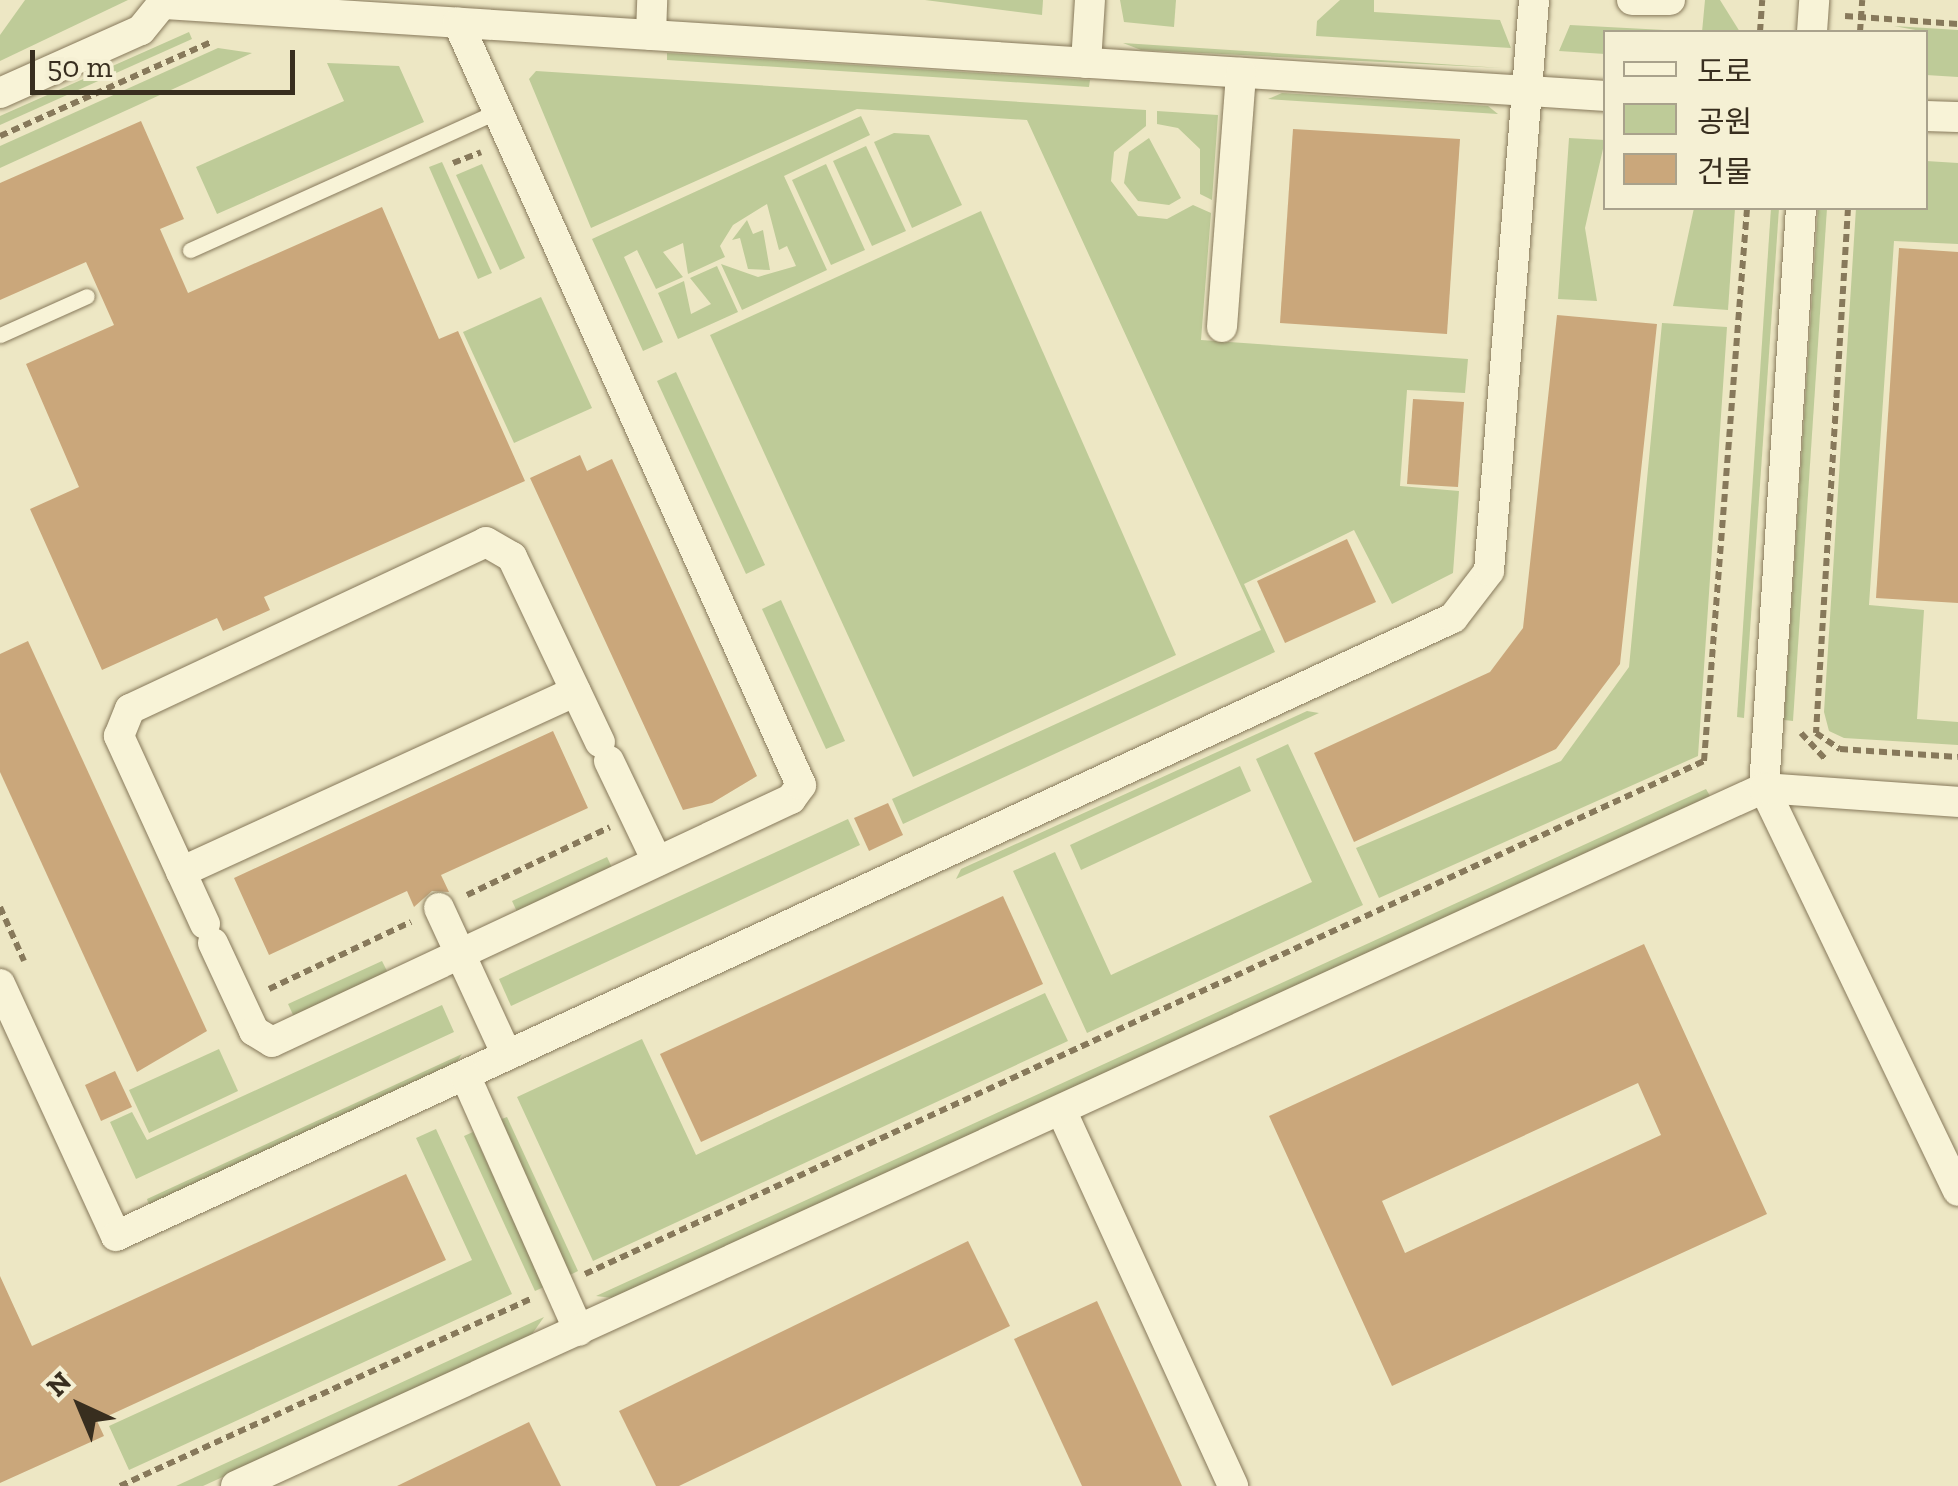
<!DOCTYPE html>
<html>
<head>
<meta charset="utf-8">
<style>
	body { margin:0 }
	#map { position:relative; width:1958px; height:1486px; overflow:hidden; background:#ede7c4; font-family:"Zilla Slab","Noto Sans KR",serif }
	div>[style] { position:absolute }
	.green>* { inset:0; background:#becb98 }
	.building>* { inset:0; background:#caa77b }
	.path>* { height:6px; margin-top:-3px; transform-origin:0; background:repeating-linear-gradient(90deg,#87795b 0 8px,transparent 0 13px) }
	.roads { filter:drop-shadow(0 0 2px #87795b) drop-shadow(0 0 2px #87795b) }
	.lane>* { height:15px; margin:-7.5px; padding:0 7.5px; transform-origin:7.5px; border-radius:7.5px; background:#f8f3d7 }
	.street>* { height:30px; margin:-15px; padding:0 15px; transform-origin:15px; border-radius:15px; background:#f8f3d7 }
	span { translate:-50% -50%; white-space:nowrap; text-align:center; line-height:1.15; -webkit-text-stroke:10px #f5f0d4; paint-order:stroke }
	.legend { position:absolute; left:1603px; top:30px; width:325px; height:180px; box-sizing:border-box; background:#f5f0d4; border:2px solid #a9a28c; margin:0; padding:12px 18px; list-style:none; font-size:30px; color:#382e1f }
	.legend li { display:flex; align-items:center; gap:20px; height:50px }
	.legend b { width:50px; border:2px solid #a9a28c }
	.north { position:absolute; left:30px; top:1356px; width:100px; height:100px; -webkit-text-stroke:8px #f5f0d4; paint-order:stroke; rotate:316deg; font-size:28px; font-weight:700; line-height:40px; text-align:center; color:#382e1f }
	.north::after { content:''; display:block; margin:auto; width:35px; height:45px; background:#382e1f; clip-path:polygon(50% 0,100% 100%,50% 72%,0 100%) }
	.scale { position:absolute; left:30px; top:50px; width:265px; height:45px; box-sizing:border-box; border:5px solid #382e1f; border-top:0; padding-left:12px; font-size:30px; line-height:35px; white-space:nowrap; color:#382e1f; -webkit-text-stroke:8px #f5f0d4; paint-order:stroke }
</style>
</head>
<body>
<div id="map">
	<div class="green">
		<i style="clip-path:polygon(25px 0,128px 0,0 61px,0 35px)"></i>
		<i style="clip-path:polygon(925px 0,1043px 0,1042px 15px)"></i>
		<i style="clip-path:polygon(1120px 0,1176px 0,1174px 27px,1124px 22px)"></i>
		<i style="clip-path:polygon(1340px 0,1374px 0,1374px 12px,1500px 20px,1511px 48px,1316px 36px,1317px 21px)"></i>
		<i style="clip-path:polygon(1705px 0,1720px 0,1740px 32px,1606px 32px,1605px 54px,1559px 51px,1570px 25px,1702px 32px)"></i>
		<i style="clip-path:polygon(1894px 26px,1958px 30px,1958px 77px,1926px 75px,1926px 32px)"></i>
		<i style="clip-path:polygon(189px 32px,192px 39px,0 125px,0 116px)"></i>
		<i style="clip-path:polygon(1123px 43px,1502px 68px,1141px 50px)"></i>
		<i style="clip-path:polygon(218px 48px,252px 53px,0 168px,0 146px)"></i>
		<i style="clip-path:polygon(667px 53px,1090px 80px,1089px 87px,667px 60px)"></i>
		<i style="clip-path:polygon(327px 63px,399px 66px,424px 122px,217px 214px,196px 167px,344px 101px)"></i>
		<i style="clip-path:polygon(536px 71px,1146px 110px,1146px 126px,1114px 152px,1111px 181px,1138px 216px,1167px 219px,1193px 205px,1211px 213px,1201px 340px,1468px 359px,1465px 393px,1407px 390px,1400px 486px,1459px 491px,1453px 573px,1392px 604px,1354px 530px,1244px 584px,1275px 652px,903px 824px,892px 799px,1261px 630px,1027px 120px,857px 109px,591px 228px,529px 79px)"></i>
		<i style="clip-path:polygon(1282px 93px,1488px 106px,1498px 114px,1268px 99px)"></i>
		<i style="clip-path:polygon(1157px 111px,1218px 115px,1212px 200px,1200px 194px,1200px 149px,1178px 128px,1157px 124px)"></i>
		<i style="clip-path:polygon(861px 116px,870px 135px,784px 176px,827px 270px,742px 310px,721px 264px,758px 277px,796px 266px,787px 246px,779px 250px,767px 204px,733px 225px,720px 246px,725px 257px,688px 274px,683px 243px,663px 252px,683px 277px,656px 289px,637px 250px,624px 257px,663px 342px,643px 351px,592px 239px)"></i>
		<i style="clip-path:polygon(894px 133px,929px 135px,962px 205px,912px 228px,874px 142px)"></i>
		<i style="clip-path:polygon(1149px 138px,1181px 198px,1169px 205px,1138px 201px,1124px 183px,1129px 152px)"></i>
		<i style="clip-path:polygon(1569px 138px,1605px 140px,1585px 228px,1597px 301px,1558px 299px)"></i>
		<i style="clip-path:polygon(866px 146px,906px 231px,872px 246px,833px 161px)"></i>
		<i style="clip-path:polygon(1926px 161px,1958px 163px,1958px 244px,1894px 241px,1869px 605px,1924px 610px,1917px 719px,1958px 722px,1958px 745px,1844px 738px,1829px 731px,1824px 712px,1856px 208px,1926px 208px)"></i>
		<i style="clip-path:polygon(442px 162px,492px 273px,478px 279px,429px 167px)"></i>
		<i style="clip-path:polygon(482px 164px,525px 258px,500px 270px,456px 175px)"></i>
		<i style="clip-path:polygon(826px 164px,865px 250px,831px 265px,792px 180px)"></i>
		<i style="clip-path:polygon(1694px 208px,1735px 208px,1728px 310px,1673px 306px)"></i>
		<i style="clip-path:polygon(1771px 208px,1779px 208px,1744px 718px,1737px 717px)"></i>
		<i style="clip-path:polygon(1818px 208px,1827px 208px,1793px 721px,1784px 720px)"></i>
		<i style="clip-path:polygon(981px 211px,1176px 655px,913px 777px,710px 335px)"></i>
		<i style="clip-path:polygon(747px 220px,753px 234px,763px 230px,770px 270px,748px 269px,740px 238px,732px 240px)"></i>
		<i style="clip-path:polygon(717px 266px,738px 312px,678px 339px,658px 293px,684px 281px,691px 314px,711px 304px,690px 278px)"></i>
		<i style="clip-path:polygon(541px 297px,592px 408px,514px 443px,463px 332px)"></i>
		<i style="clip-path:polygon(1662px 323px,1727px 327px,1698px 756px,1379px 898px,1356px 848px,1561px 761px,1629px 667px)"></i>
		<i style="clip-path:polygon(676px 372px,765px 565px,746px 574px,657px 381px)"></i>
		<i style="clip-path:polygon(781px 600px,845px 741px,826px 749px,762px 609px)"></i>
		<i style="clip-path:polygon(1307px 711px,1319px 713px,956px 879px,961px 869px)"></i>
		<i style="clip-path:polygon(1288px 744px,1363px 905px,1087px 1033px,1013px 871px,1055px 852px,1111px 975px,1312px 882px,1256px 759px)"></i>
		<i style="clip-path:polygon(1240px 766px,1251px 791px,1081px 870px,1070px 845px)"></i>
		<i style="clip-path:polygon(1706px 789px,1710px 796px,612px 1298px,596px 1296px)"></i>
		<i style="clip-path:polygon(848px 819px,860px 845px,511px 1006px,499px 979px)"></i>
		<i style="clip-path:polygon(607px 857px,615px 874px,520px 918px,512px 901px)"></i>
		<i style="clip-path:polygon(382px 961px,390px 977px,296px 1021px,288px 1004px)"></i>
		<i style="clip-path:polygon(1045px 993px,1068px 1041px,593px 1261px,517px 1097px,642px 1039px,696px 1155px)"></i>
		<i style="clip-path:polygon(442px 1005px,454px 1032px,136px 1179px,110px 1122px,132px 1112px,147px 1140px)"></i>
		<i style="clip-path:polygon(219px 1049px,238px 1091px,149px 1133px,129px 1090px)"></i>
		<i style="clip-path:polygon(462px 1054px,456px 1063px,149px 1205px,147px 1199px)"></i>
		<i style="clip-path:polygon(507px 1117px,578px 1271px,570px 1275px,499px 1120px)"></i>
		<i style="clip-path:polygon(436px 1129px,512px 1294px,129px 1470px,109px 1426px,472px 1260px,416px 1138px)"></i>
		<i style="clip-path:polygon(473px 1132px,544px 1287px,535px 1291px,464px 1136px)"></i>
		<i style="clip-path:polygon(544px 1317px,530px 1337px,203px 1486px,176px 1486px)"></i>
	</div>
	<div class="building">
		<i style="clip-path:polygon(141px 121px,184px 219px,160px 229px,188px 293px,382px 207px,439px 339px,458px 331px,525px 481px,264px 597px,270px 610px,223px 631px,217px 618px,102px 670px,30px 509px,79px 487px,26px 364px,114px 325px,86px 262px,0 300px,0 183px)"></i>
		<i style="clip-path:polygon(1293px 129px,1460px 139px,1447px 334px,1280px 323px)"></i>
		<i style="clip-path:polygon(1899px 248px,1958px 252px,1958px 603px,1876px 598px)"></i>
		<i style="clip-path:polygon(1557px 315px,1657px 324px,1620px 664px,1556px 749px,1354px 842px,1314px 753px,1490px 672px,1523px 628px)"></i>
		<i style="clip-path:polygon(1413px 399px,1464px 402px,1458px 487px,1407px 484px)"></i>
		<i style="clip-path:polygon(580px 455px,587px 471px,612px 459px,757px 776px,712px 803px,683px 810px,530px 478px)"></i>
		<i style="clip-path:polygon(1347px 539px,1376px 602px,1285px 643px,1257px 581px)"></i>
		<i style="clip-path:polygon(28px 641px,207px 1031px,137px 1072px,0 772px,0 654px)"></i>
		<i style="clip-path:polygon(553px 731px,588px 808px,441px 875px,449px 892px,432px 891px,414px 907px,407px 891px,269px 955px,234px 878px)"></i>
		<i style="clip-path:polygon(888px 803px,903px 835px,869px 851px,854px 818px)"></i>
		<i style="clip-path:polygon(1003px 896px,1043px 984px,701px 1142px,660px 1054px)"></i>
		<i style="clip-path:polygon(evenodd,1644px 944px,1767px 1214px,1392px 1386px,1269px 1116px,1644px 944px,1638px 1083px,1661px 1135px,1405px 1253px,1382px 1201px,1638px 1083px)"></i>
		<i style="clip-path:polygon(115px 1071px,132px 1107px,101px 1121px,85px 1085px)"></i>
		<i style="clip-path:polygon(406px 1174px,446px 1260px,97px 1421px,104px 1436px,0 1483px,0 1276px,32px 1346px)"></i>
		<i style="clip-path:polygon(968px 1241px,1010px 1326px,679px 1486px,656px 1486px,619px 1411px)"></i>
		<i style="clip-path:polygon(1097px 1301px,1182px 1486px,1082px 1486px,1014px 1339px)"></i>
		<i style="clip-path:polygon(529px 1422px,561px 1486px,397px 1486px)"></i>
	</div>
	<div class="path">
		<i style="left:1845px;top:16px;width:113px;rotate:4deg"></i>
		<i style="left:1760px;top:32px;width:32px;rotate:-86deg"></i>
		<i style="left:1860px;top:32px;width:32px;rotate:-86deg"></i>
		<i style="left:0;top:136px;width:233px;rotate:-24deg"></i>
		<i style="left:453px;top:163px;width:30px;rotate:-21deg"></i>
		<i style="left:1848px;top:208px;width:526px;rotate:93.49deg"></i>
		<i style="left:1816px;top:733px;width:29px;rotate:34deg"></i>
		<i style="left:1840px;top:749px;width:118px;rotate:3.9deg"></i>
		<i style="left:1801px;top:733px;width:35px;rotate:47deg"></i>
		<i style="left:467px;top:895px;width:158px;rotate:-25.4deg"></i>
		<i style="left:0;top:907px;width:59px;rotate:66deg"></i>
		<i style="left:269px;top:989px;width:157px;rotate:-25.3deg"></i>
		<i style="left:585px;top:1274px;width:1231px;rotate:-24.63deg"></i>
		<i style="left:1704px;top:761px;width:555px;rotate:-85.55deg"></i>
		<i style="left:120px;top:1486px;width:454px;rotate:-24.5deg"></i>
	</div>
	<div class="roads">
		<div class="lane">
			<i style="left:190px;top:250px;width:338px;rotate:-24.3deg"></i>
			<i style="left:0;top:335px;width:95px;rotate:-24.1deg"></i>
		</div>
		<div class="street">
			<i style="left:1632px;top:0;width:38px"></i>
			<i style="left:165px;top:4px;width:1444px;rotate:3.65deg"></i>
			<i style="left:1812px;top:32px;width:32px;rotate:-86deg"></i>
			<i style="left:651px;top:35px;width:35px;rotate:-88deg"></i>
			<i style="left:1086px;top:63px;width:63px;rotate:-86.4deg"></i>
			<i style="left:0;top:93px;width:154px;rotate:-24.1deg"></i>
			<i style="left:141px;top:30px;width:38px;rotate:-51deg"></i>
			<i style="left:1926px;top:116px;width:32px;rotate:2deg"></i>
			<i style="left:1801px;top:208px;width:581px;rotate:93.65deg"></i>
			<i style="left:1764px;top:788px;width:447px;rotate:64.3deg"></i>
			<i style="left:1222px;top:327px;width:255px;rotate:-85.7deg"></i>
			<i style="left:609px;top:761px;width:111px;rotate:64.4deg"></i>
			<i style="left:181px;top:872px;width:434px;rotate:-24.6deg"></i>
			<i style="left:439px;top:908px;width:162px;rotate:65.2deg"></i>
			<i style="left:205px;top:924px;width:207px;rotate:-114.6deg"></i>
			<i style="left:119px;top:736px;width:29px;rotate:-68deg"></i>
			<i style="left:130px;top:709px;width:393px;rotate:-25.1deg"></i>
			<i style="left:486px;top:542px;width:30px;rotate:30deg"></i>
			<i style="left:512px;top:557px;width:205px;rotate:64.6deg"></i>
			<i style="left:213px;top:943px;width:97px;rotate:65deg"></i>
			<i style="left:254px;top:1031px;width:21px;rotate:31deg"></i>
			<i style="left:272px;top:1042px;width:573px;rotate:-25.09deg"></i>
			<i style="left:791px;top:799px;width:17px;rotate:-54deg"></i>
			<i style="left:801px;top:785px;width:836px;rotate:-114.23deg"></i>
			<i style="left:0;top:984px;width:277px;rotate:65.3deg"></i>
			<i style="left:116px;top:1236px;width:1473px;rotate:-24.81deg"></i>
			<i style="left:1453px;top:618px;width:59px;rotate:-52.5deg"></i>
			<i style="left:1489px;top:571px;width:573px;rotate:-85.49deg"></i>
			<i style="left:465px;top:1075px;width:280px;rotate:66deg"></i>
			<i style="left:1062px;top:1112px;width:411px;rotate:65.4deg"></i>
			<i style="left:236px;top:1486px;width:1680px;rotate:-24.55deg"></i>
			<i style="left:1764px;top:788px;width:195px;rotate:4.1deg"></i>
		</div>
	</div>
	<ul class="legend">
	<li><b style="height:12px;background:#f8f3d7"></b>도로</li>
	<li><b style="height:28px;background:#becb98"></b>공원</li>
	<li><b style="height:28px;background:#caa77b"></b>건물</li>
	</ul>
	<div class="north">N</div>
	<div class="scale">50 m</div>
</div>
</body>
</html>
